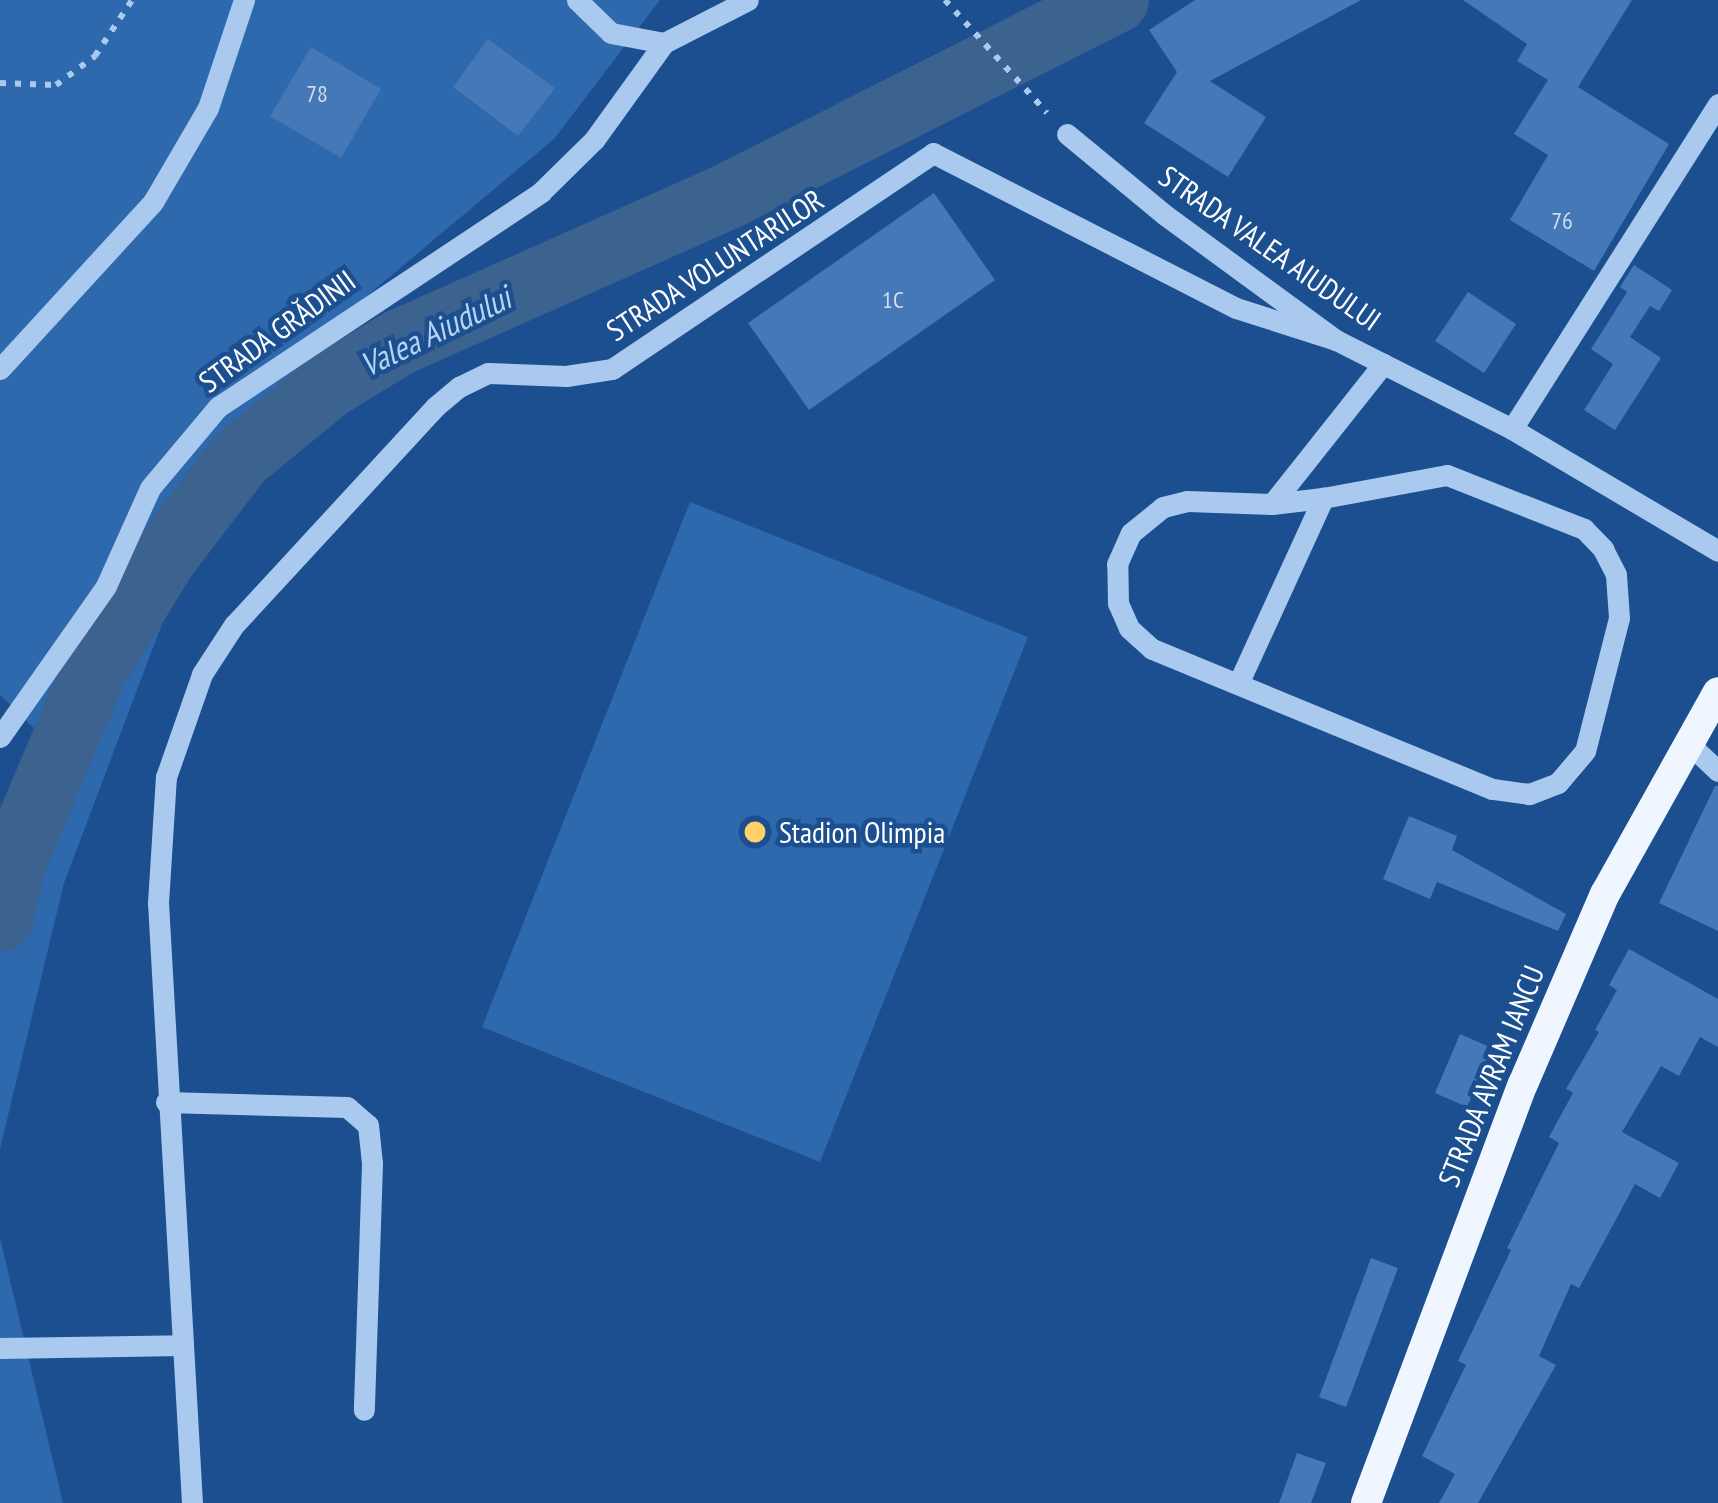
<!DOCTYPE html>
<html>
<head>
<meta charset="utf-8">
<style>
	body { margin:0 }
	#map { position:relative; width:1718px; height:1503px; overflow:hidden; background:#1b4f8f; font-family:"PT Sans Narrow",sans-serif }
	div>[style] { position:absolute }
	.green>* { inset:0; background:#2e69ad }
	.river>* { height:66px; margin:-33px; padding:0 33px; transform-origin:33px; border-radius:33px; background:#3c6290 }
	.building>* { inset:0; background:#4478b7 }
	.path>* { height:6px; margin-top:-3px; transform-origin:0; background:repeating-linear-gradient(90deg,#a9c9ee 0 6px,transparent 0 15px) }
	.minor>* { height:21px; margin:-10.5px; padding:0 10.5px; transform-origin:10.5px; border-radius:10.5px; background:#a9c9ee }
	.major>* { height:30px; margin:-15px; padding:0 15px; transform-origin:15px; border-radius:15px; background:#f0f6ff }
	.dots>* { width:33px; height:33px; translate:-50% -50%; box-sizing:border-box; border:6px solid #1b4f8f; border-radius:50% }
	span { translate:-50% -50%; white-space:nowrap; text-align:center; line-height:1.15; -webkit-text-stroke:9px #1b4f8f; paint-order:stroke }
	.number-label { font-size:24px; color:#d0dded }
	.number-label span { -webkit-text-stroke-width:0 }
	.street-label { font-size:30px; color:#fff }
	.poi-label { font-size:30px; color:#fff }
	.left { translate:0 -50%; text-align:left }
	.water-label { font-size:33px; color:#b5d3f5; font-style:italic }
</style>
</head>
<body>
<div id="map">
	<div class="green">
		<i style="clip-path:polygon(0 0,660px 0,554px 139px,319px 336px,162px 624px,64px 883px,0 1149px,0 815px,47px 741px,0 695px)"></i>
		<i style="clip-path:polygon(690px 502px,1028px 637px,820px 1162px,482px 1027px)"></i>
		<i style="clip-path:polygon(0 1238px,63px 1503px,0 1503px)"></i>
	</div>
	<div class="river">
		<i style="left:0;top:919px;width:63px;rotate:-76.2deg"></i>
		<i style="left:15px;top:858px;width:201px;rotate:-67.1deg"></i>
		<i style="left:93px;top:673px;width:137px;rotate:-58.4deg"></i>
		<i style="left:165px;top:556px;width:123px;rotate:-52.6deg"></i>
		<i style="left:240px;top:458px;width:114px;rotate:-39.3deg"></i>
		<i style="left:328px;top:386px;width:82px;rotate:-31.6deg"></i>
		<i style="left:398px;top:343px;width:366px;rotate:-24deg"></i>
		<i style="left:732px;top:194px;width:430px;rotate:-26.8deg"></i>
	</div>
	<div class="building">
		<i style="clip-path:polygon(1195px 0,1361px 0,1210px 81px,1266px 117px,1228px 177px,1144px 123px,1177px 72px,1149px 30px)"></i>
		<i style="clip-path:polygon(1463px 0,1632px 0,1578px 87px,1669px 144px,1594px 271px,1510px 220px,1548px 155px,1514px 134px,1548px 80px,1517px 61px,1527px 44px)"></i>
		<i style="clip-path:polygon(488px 39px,555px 88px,518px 136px,453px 87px)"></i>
		<i style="clip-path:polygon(311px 47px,381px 89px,341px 158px,270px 116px)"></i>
		<i style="clip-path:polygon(934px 193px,995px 280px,809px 410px,748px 323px)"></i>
		<i style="clip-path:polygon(1634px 265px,1672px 290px,1659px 311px,1650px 306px,1630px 337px,1661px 358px,1615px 430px,1584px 410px,1613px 364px,1591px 349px,1627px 292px,1620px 287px)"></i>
		<i style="clip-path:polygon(1468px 292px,1516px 324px,1484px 373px,1435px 341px)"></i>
		<i style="clip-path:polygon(1715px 786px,1718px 786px,1718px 931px,1659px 903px)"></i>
		<i style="clip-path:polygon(1409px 816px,1457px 836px,1452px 850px,1566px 914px,1558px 931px,1437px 882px,1430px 899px,1383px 879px)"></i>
		<i style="clip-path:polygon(1629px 949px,1718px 999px,1718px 1047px,1700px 1037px,1679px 1076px,1661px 1066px,1622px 1132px,1679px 1163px,1660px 1198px,1635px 1184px,1579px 1288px,1571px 1284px,1539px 1356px,1556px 1365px,1478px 1503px,1439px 1503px,1455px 1474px,1422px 1456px,1466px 1365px,1458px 1361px,1511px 1250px,1507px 1248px,1559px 1143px,1549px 1137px,1573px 1093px,1566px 1089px,1599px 1032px,1595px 1030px,1617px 990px,1609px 985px)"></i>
		<i style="clip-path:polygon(1460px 1034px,1492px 1048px,1467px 1107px,1435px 1093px)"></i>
		<i style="clip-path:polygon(1371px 1258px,1398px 1268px,1346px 1407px,1319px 1397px)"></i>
		<i style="clip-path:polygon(1297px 1453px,1326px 1463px,1311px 1503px,1279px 1503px)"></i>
	</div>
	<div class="path">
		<i style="left:945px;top:0;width:152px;rotate:47.9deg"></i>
		<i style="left:0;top:83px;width:56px;rotate:2deg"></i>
		<i style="left:56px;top:85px;width:49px;rotate:-36.6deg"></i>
		<i style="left:95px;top:56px;width:67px;rotate:-56.5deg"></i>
	</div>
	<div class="minor">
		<i style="left:577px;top:0;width:47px;rotate:44.1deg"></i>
		<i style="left:611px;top:33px;width:54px;rotate:10.7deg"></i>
		<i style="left:1067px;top:134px;width:127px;rotate:39.6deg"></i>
		<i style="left:1165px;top:215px;width:212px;rotate:36.2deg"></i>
		<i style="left:1336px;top:340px;width:197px;rotate:26.8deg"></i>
		<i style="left:1512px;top:429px;width:239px;rotate:30.6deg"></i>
		<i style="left:0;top:369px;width:226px;rotate:-47.5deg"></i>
		<i style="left:153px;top:202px;width:109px;rotate:-59.7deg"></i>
		<i style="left:208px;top:108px;width:114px;rotate:-71.6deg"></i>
		<i style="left:1512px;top:429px;width:385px;rotate:-57.6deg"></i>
		<i style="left:1447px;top:475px;width:147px;rotate:21.5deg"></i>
		<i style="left:1584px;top:529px;width:28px;rotate:46deg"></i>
		<i style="left:1603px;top:549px;width:29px;rotate:63deg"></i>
		<i style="left:1616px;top:575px;width:43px;rotate:86deg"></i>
		<i style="left:1619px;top:618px;width:137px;rotate:104.3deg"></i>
		<i style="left:1585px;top:751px;width:42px;rotate:130.2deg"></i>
		<i style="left:1558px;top:783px;width:31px;rotate:159deg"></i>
		<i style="left:1529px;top:794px;width:37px;rotate:-172deg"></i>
		<i style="left:1492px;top:789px;width:368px;rotate:-157.6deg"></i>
		<i style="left:1152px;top:649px;width:31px;rotate:-138deg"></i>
		<i style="left:1129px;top:628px;width:27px;rotate:-114deg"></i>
		<i style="left:1118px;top:603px;width:39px;rotate:-91deg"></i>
		<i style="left:1117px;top:564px;width:34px;rotate:-66deg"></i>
		<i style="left:1131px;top:533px;width:41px;rotate:-39.1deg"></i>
		<i style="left:1163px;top:507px;width:25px;rotate:-14deg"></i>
		<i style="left:1187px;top:501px;width:85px;rotate:2deg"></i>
		<i style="left:1272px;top:504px;width:51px;rotate:-6.7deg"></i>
		<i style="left:1323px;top:498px;width:126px;rotate:-10.5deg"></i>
		<i style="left:1272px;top:504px;width:179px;rotate:-51.6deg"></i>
		<i style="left:1238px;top:684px;width:205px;rotate:-65.4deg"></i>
		<i style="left:0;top:737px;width:184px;rotate:-54.9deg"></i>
		<i style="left:106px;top:586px;width:107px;rotate:-65.8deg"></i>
		<i style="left:150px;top:488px;width:106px;rotate:-50deg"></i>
		<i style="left:218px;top:407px;width:388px;rotate:-33.6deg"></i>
		<i style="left:541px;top:192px;width:74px;rotate:-44.5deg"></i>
		<i style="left:594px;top:140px;width:120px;rotate:-54.2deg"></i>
		<i style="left:664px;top:43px;width:94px;rotate:-27.1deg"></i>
		<i style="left:1688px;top:743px;width:41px;rotate:43deg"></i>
		<i style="left:166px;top:1102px;width:181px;rotate:1.6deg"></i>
		<i style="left:347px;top:1107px;width:28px;rotate:41deg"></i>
		<i style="left:368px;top:1125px;width:39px;rotate:84deg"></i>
		<i style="left:372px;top:1164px;width:246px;rotate:91.9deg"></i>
		<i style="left:0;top:1348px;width:183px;rotate:-0.9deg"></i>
		<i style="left:192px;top:1503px;width:601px;rotate:-93.24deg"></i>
		<i style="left:158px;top:903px;width:126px;rotate:-86.4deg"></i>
		<i style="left:166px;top:777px;width:109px;rotate:-70.7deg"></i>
		<i style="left:202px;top:674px;width:59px;rotate:-56.9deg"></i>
		<i style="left:234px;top:625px;width:297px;rotate:-47.3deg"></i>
		<i style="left:435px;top:407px;width:31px;rotate:-40deg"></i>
		<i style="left:459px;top:387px;width:32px;rotate:-26deg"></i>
		<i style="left:488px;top:373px;width:78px;rotate:2.2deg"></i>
		<i style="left:566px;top:376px;width:47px;rotate:-8.7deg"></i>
		<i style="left:612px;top:369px;width:387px;rotate:-33.9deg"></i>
		<i style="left:933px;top:153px;width:340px;rotate:27.1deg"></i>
		<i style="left:1236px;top:308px;width:105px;rotate:17.7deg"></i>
	</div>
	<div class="major">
		<i style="left:1366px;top:1503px;width:447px;rotate:-69.5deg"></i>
		<i style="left:1523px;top:1084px;width:207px;rotate:-66.7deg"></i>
		<i style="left:1605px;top:894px;width:231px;rotate:-60.8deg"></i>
	</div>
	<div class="dots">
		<i style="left:755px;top:832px;background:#ffd166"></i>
	</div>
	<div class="number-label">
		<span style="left:317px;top:94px">78</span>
		<span style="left:1562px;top:221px">76</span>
		<span style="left:893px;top:300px">1C</span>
	</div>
	<div class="street-label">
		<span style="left:1270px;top:248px;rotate:35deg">STRADA VALEA AIUDULUI</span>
		<span style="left:715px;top:265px;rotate:-33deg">STRADA VOLUNTARILOR</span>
		<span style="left:277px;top:331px;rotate:-36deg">STRADA GRĂDINII</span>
		<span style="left:1491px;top:1076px;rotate:-68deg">STRADA AVRAM IANCU</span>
	</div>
	<div class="poi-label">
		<span class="left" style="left:779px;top:832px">Stadion Olimpia</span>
	</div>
	<div class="water-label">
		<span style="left:435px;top:331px;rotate:-26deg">Valea Aiudului</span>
	</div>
</div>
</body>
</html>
